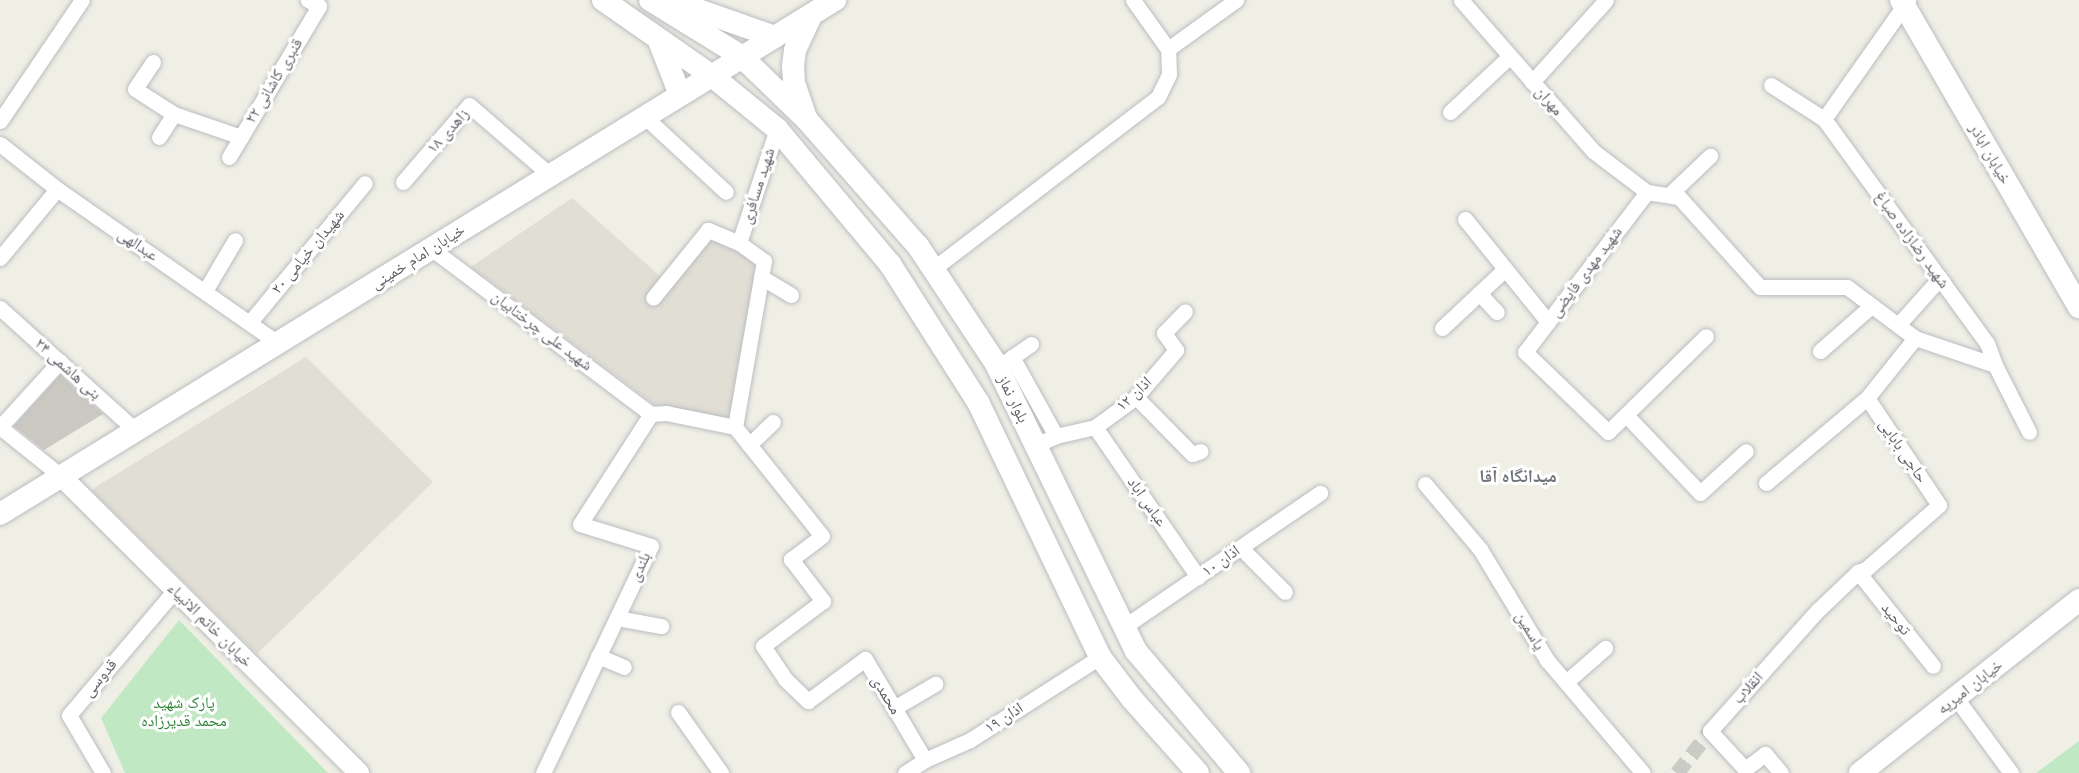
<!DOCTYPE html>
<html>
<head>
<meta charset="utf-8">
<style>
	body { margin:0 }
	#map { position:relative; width:2079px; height:773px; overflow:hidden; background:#f0efe5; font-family:Raleway,"Noto Naskh Arabic",sans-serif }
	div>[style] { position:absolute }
	.education>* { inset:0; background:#e1ded4 }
	.green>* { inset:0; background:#c0e9c3 }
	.building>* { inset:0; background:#cbc9c2 }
	.minor-tunnel>* { height:15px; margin-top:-7.5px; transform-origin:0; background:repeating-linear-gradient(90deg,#cbcbc6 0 15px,transparent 0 23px) }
	.roads { filter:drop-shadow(0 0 2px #babdc2) drop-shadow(0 0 2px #babdc2) }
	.minor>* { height:15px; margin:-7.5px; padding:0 7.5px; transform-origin:7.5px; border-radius:7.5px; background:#fff }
	.tertiary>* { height:20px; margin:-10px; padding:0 10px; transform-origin:10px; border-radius:10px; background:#fff }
	.secondary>* { height:22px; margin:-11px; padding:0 11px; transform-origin:11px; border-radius:11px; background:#fff }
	span { translate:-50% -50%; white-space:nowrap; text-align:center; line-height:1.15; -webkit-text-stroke:6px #fff; paint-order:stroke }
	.street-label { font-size:16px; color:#5d6067 }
	.park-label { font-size:16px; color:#2f8439 }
	.neighbourhood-label { font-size:18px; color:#6e7279; font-weight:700 }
</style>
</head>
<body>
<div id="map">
	<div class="education">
		<i style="clip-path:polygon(572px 198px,661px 277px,645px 298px,655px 305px,710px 239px,736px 248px,756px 265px,729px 418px,655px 405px,471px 267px)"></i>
		<i style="clip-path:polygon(306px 357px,433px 482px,257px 654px,91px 490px)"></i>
	</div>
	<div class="green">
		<i style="clip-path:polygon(179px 620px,328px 773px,125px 773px,101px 718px)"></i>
		<i style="clip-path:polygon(2079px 741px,2079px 773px,2036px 773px)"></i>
	</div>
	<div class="building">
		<i style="clip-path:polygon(60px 375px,103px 414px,44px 450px,14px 426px)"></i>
	</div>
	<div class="minor-tunnel">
		<i style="left:1677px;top:773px;width:53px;rotate:-51.8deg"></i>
	</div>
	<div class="roads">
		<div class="minor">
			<i style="left:1133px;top:0;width:60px;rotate:54.5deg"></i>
			<i style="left:1168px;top:49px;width:84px;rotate:-35.8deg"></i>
			<i style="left:1461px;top:0;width:201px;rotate:48.8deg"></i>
			<i style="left:1593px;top:151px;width:68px;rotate:37.2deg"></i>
			<i style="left:1647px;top:192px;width:32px;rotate:9deg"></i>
			<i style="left:1679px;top:197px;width:121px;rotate:48deg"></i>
			<i style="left:1760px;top:287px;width:87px"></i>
			<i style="left:1847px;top:287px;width:85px;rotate:36.9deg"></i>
			<i style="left:1915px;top:338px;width:84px;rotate:18.6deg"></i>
			<i style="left:153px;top:62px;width:32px;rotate:124deg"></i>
			<i style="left:135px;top:89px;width:46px;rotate:32.7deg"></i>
			<i style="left:174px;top:114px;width:71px;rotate:18.9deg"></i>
			<i style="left:1532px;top:82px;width:110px;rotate:-47.9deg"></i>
			<i style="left:1771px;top:85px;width:63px;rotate:32.7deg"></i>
			<i style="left:1824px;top:119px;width:277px;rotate:54deg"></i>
			<i style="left:1987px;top:343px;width:23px;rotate:70deg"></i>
			<i style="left:1995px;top:365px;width:75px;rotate:63.1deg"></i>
			<i style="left:1450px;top:112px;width:81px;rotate:-43deg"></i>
			<i style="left:645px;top:117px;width:110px;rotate:42.8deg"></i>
			<i style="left:1824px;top:119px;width:146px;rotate:-54.8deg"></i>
			<i style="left:0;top:121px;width:146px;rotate:-55.9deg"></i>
			<i style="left:159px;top:137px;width:27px;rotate:-57deg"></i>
			<i style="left:0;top:144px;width:73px;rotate:38.3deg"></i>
			<i style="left:57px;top:189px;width:269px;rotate:34.9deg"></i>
			<i style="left:229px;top:157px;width:176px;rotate:-59.2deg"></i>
			<i style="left:319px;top:6px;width:13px;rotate:-151deg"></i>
			<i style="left:403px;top:182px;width:101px;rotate:-49.4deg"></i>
			<i style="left:469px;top:105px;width:107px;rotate:40.8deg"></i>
			<i style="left:1647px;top:192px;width:201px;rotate:127.3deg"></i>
			<i style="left:1525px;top:352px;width:115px;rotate:43.9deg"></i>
			<i style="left:1608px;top:432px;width:137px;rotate:-44.4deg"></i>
			<i style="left:1669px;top:195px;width:57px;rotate:-43.6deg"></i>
			<i style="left:1465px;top:219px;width:132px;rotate:51.1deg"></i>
			<i style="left:739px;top:243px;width:120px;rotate:-71.6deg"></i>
			<i style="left:432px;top:249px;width:274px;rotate:37deg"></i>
			<i style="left:0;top:258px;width:89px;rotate:-50.4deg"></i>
			<i style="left:933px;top:269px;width:283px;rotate:-37.4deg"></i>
			<i style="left:1158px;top:97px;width:25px;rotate:-64deg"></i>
			<i style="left:1169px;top:74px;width:25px;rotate:-92deg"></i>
			<i style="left:761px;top:277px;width:35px;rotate:31deg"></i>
			<i style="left:205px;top:291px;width:59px;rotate:-59.5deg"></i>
			<i style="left:1479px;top:293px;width:26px;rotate:47deg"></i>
			<i style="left:0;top:308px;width:183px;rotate:42.1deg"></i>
			<i style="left:250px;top:322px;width:180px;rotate:-50.4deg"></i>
			<i style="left:1898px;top:325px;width:63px;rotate:-48.2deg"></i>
			<i style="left:1442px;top:328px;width:86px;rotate:-43.1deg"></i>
			<i style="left:1820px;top:351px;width:68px;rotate:-41.4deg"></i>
			<i style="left:1012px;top:357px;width:90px;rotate:60.9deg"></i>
			<i style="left:1004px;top:363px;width:33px;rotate:-35deg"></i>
			<i style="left:1136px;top:397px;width:80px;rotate:45.5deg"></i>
			<i style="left:1192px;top:454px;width:9px;rotate:-18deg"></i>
			<i style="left:651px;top:414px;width:15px;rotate:-4deg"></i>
			<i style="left:666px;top:413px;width:70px;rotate:11.5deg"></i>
			<i style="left:735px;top:427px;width:169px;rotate:-80.1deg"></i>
			<i style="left:764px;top:261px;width:31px;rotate:-144deg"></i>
			<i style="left:739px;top:243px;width:34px;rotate:-157deg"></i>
			<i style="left:708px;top:230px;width:87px;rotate:129deg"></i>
			<i style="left:1627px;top:416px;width:106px;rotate:46.5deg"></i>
			<i style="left:1700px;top:493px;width:62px;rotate:-42.4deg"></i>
			<i style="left:0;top:427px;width:89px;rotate:-47.7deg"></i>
			<i style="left:0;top:427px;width:78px;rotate:38.8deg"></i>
			<i style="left:735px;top:427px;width:139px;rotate:51.4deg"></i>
			<i style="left:822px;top:536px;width:39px;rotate:143deg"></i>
			<i style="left:791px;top:559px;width:53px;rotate:52.7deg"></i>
			<i style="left:823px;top:601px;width:75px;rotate:143.1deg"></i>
			<i style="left:763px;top:646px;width:40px;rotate:56deg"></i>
			<i style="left:785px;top:679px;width:32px;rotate:44deg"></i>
			<i style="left:808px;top:701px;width:71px;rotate:-36.4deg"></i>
			<i style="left:865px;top:659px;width:117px;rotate:59.3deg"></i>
			<i style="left:1095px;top:427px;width:182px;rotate:55.5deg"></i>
			<i style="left:749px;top:445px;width:33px;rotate:-44deg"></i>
			<i style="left:1035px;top:445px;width:23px;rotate:-23deg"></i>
			<i style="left:1056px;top:436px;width:40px;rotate:-13deg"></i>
			<i style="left:1095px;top:427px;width:51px;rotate:-36.2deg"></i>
			<i style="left:1136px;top:397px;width:62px;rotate:-49.6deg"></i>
			<i style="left:1176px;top:350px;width:21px;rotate:-125deg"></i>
			<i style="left:1164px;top:333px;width:30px;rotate:-46deg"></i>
			<i style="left:1766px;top:483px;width:132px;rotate:-40.1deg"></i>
			<i style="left:1867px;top:398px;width:77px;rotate:-51.3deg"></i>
			<i style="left:1425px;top:484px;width:85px;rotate:49.8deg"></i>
			<i style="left:1480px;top:549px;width:130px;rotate:58.9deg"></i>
			<i style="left:1547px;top:660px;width:148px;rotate:49.7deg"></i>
			<i style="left:1241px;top:548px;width:62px;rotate:45deg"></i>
			<i style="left:1858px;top:572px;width:120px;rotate:51.4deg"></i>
			<i style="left:617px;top:618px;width:45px;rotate:10.3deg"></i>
			<i style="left:1122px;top:628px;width:240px;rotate:-34.3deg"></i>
			<i style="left:598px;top:656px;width:28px;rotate:23deg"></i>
			<i style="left:1566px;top:682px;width:52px;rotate:-41.1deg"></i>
			<i style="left:1956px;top:698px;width:93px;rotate:53.7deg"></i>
			<i style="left:894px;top:708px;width:48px;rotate:-30.3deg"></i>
			<i style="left:678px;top:712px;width:75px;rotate:54.8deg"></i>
			<i style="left:103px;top:773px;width:67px;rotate:-120.4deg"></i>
			<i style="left:69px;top:715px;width:164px;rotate:-49.7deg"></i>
			<i style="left:543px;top:773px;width:251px;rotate:-64.6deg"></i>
			<i style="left:651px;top:546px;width:74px;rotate:-162.8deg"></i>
			<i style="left:580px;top:524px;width:131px;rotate:-57.2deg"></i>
			<i style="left:905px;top:773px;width:24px;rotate:-33deg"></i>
			<i style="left:925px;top:760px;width:49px;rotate:-24deg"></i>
			<i style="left:970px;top:740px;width:154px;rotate:-32.6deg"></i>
			<i style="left:1781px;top:773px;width:25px;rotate:-130deg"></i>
			<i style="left:1765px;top:754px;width:25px;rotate:143deg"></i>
			<i style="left:1745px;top:769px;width:52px;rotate:-132.6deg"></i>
			<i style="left:1710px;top:731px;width:161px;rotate:-48.3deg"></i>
			<i style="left:1817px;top:611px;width:57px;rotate:-43.6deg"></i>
			<i style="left:1858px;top:572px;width:9px;rotate:-21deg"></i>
			<i style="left:1866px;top:569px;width:97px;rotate:-41.2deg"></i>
			<i style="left:1939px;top:505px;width:129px;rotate:-123.9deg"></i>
		</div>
		<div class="tertiary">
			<i style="left:61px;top:476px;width:421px;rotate:44.9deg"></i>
		</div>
		<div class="secondary">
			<i style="left:603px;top:0;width:133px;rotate:34.9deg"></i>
			<i style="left:712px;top:76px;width:84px;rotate:39.2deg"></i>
			<i style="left:777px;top:129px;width:176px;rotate:50.1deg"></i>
			<i style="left:890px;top:264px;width:164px;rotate:57.5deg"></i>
			<i style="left:978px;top:402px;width:283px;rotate:64.4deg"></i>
			<i style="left:1100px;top:657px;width:53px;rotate:52.7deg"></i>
			<i style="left:1132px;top:699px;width:99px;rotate:48.3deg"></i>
			<i style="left:650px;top:0;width:107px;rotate:31.6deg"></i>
			<i style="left:741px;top:56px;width:93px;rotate:44.1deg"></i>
			<i style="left:808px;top:121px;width:167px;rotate:48.7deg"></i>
			<i style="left:918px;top:246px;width:141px;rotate:56.5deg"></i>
			<i style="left:996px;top:364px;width:319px;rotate:64deg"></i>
			<i style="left:1136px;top:651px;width:160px;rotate:49.8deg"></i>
			<i style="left:669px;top:0;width:112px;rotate:19.2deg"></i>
			<i style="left:1901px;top:0;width:355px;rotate:59.9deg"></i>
			<i style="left:659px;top:41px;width:58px;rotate:68.7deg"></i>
			<i style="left:805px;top:115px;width:34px;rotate:-109deg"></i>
			<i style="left:794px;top:83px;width:17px;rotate:-93deg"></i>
			<i style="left:793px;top:66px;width:16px;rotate:-83deg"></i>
			<i style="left:795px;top:50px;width:38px;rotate:-65deg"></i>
			<i style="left:0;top:514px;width:981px;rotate:-31.62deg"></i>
			<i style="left:1860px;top:773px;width:279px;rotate:-38.3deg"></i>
		</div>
	</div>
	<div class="street-label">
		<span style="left:274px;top:81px;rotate:-59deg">قنبری کاشانی ۲۲</span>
		<span style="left:1549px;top:101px;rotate:48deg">مهران</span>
		<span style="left:448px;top:131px;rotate:-48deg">زاهدی ۱۸</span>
		<span style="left:1990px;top:154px;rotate:60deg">خیابان اباذر</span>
		<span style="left:758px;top:186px;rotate:-72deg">شهید مسافری</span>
		<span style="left:1912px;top:240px;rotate:54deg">شهید رضازاده صباغ</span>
		<span style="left:138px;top:245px;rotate:34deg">عبدالهی</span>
		<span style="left:308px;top:252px;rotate:-50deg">شهیدان خیامی ۲۰</span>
		<span style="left:418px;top:257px;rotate:-32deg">خیابان امام خمینی</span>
		<span style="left:1586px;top:272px;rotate:-53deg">شهید مهدی فایضی</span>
		<span style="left:542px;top:331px;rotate:37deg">شهید علی چرختابیان</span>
		<span style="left:68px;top:369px;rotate:42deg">بنی هاشمی ۲۴</span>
		<span style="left:1134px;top:394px;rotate:-43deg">اذان ۱۲</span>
		<span style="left:1013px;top:399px;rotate:64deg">بلوار نماز</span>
		<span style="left:1903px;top:451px;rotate:56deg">حاجی بابایی</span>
		<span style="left:1147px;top:502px;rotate:55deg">عباس اباد</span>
		<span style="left:1221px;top:561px;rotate:-35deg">اذان ۱۰</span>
		<span style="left:640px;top:567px;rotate:-65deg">بلندی</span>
		<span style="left:1896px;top:619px;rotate:51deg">توحید</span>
		<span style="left:210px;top:625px;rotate:45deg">خیابان خاتم الانبیاء</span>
		<span style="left:1530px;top:631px;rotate:59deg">یاسمین</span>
		<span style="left:100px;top:678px;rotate:-50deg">قدوسی</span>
		<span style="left:1970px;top:687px;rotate:-38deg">خیابان امیریه</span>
		<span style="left:1748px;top:688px;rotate:-48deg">انقلاب</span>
		<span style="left:886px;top:695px;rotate:59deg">محمدی</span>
		<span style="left:1004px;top:718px;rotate:-33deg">اذان ۱۹</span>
	</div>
	<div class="park-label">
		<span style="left:184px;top:712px">پارک شهید<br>محمد قدیرزاده</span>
	</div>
	<div class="neighbourhood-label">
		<span style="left:1518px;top:476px">میدانگاه آقا</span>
	</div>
</div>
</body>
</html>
